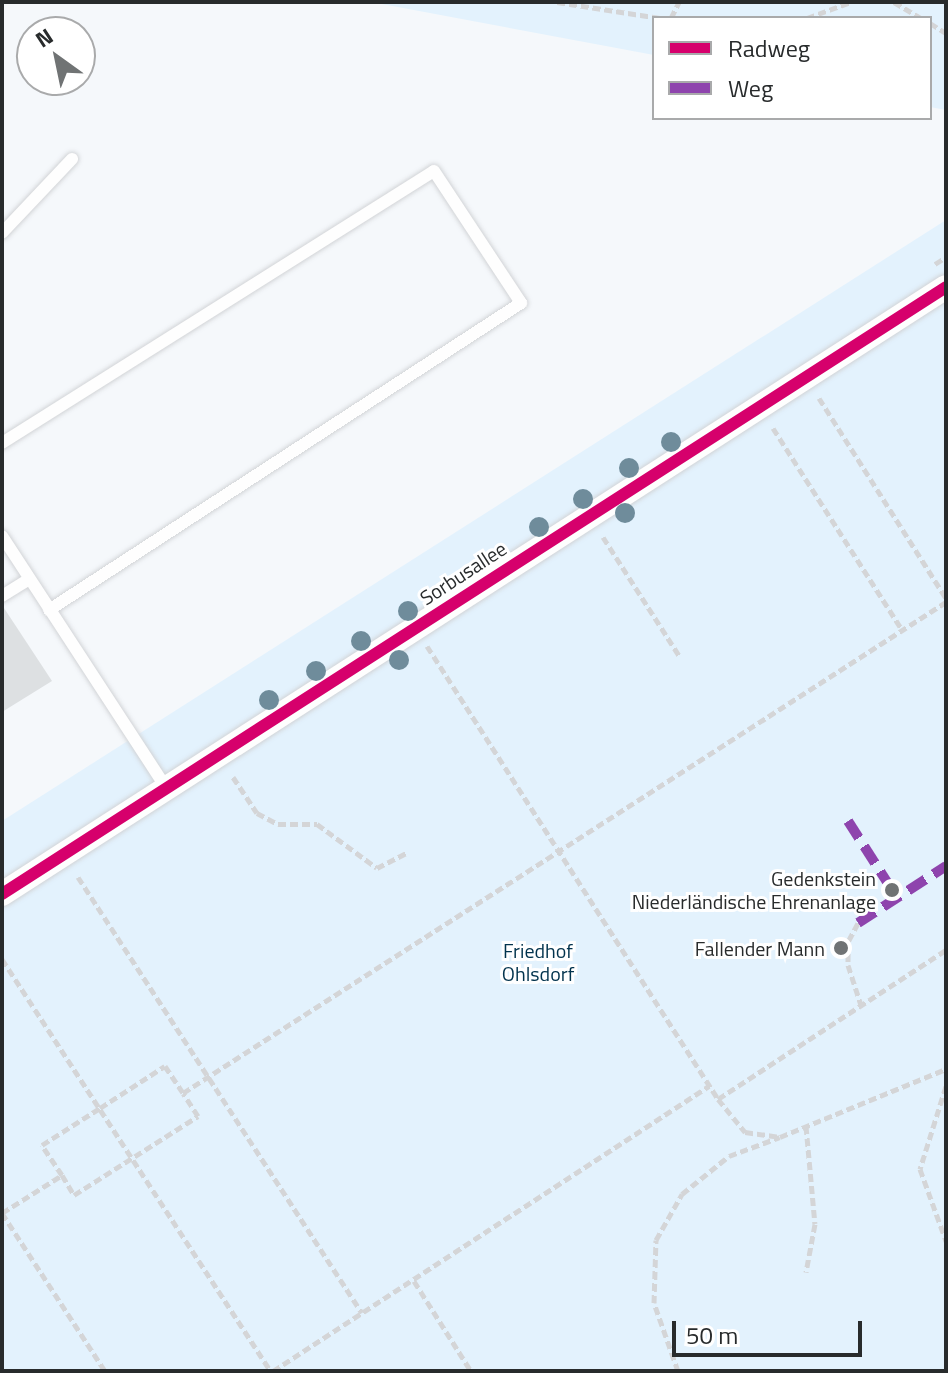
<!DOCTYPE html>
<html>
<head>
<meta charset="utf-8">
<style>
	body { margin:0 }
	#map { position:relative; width:948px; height:1373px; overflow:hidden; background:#f5f8fb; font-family:"Titillium Web",sans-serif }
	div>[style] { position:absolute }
	.green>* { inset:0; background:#e3f2fd }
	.building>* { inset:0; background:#dde0e2 }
	.path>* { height:5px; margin-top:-2.5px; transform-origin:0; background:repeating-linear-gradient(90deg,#d4d5d7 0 8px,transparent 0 12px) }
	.roads { filter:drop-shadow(0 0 2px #d2d4d7) drop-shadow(0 0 2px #d2d4d7) }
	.service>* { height:12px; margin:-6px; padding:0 6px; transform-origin:6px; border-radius:6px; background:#fefefe }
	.minor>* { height:24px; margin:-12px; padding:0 12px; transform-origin:12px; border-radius:12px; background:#fefefe }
	.quiet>* { height:10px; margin-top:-5px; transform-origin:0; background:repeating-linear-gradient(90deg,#8e44ad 0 20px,transparent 0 30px) }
	.cycleway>* { height:12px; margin:-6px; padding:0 6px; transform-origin:6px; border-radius:6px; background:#d6006c }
	.trees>* { width:20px; height:20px; margin:-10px; border-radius:50%; background:#6f8c9b }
	.dots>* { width:22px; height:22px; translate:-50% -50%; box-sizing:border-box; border:4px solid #fff; border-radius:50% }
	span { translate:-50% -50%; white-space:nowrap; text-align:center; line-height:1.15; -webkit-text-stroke:6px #fff; paint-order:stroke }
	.street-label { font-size:20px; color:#282b2c }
	.poi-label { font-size:20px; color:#282b2c }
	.right { translate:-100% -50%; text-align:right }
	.park-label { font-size:20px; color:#02334d }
	.frame { position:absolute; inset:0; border:4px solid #282b2c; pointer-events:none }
	.legend { position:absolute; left:652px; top:16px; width:280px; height:104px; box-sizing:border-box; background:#fff; border:2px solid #a9aaab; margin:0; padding:10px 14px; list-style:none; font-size:24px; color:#282b2c }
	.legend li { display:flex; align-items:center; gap:16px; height:40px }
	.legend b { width:40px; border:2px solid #a9aaab }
	.north { position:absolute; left:16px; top:16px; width:80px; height:80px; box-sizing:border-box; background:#fff; border:2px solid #a9aaab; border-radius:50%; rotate:327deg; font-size:22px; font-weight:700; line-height:32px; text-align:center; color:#282b2c }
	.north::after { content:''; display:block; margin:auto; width:28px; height:36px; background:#707374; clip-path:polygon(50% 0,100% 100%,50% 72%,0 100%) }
	.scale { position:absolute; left:672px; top:1321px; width:190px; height:36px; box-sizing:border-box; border:4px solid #282b2c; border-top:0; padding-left:10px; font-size:24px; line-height:28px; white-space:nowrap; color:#282b2c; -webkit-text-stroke:6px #fff; paint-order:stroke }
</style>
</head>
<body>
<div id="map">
	<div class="green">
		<i style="clip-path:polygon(371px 2px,946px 2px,946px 110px,930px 107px,930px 18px,654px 18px,654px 55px)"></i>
		<i style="clip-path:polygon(946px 220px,946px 1371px,2px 1371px,2px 821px)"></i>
	</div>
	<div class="building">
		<i style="clip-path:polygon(2px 605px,52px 681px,2px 712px)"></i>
	</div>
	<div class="path">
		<i style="left:557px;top:2px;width:104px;rotate:8.8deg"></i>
		<i style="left:894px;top:2px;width:31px;rotate:31deg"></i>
		<i style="left:671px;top:18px;width:18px;rotate:-63deg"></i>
		<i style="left:807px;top:18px;width:47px;rotate:-20deg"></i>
		<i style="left:930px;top:23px;width:19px;rotate:32deg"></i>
		<i style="left:935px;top:264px;width:13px;rotate:-32deg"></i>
		<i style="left:819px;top:398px;width:237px;rotate:57.6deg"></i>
		<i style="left:773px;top:428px;width:240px;rotate:57.4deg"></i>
		<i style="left:603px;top:537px;width:143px;rotate:57.3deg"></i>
		<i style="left:427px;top:646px;width:538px;rotate:57.28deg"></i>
		<i style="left:718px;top:1099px;width:272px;rotate:-33.2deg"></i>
		<i style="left:233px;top:777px;width:43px;rotate:56.3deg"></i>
		<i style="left:257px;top:813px;width:24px;rotate:28deg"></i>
		<i style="left:278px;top:824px;width:39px"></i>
		<i style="left:317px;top:824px;width:74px;rotate:36.3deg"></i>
		<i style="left:377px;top:868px;width:34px;rotate:-27deg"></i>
		<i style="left:78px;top:877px;width:520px;rotate:56.92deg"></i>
		<i style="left:858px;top:923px;width:21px;rotate:118deg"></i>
		<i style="left:848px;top:942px;width:23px;rotate:90deg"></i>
		<i style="left:848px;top:965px;width:42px;rotate:72deg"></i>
		<i style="left:2px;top:959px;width:492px;rotate:56.9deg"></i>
		<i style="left:946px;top:1086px;width:87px;rotate:107.4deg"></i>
		<i style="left:920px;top:1169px;width:77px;rotate:70.1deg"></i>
		<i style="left:718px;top:1099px;width:43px;rotate:50.7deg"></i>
		<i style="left:745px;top:1132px;width:35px;rotate:8deg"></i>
		<i style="left:780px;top:1137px;width:179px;rotate:-22.3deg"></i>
		<i style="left:806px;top:1126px;width:98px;rotate:84.8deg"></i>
		<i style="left:815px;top:1224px;width:49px;rotate:100.6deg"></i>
		<i style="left:62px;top:1175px;width:23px;rotate:59deg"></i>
		<i style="left:74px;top:1195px;width:147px;rotate:-32.5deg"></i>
		<i style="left:198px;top:1116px;width:27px;rotate:-123deg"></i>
		<i style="left:2px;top:1213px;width:71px;rotate:-32.3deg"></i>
		<i style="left:62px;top:1175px;width:36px;rotate:-124deg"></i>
		<i style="left:42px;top:1145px;width:69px;rotate:-32.5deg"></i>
		<i style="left:100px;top:1108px;width:77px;rotate:-32.9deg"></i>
		<i style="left:165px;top:1066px;width:32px;rotate:56deg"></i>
		<i style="left:183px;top:1093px;width:907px;rotate:-32.76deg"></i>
		<i style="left:2px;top:1213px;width:189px;rotate:56.9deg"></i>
		<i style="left:414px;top:1281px;width:107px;rotate:57.7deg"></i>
		<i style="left:273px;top:1371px;width:521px;rotate:-33.17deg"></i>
		<i style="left:678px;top:1371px;width:72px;rotate:-109.4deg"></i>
		<i style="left:654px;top:1303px;width:63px;rotate:-88.2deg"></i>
		<i style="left:656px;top:1240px;width:53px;rotate:-60.5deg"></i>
		<i style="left:682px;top:1194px;width:60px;rotate:-39deg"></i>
		<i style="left:729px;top:1156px;width:54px;rotate:-20.4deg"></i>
	</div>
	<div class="roads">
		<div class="service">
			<i style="left:2px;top:233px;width:102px;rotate:-46.6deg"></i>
			<i style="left:2px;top:443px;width:510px;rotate:-32.2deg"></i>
			<i style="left:434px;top:171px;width:158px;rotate:56.6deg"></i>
			<i style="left:521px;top:303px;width:563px;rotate:146.96deg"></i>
			<i style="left:2px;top:536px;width:301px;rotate:56.9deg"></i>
			<i style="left:2px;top:596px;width:32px;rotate:-32deg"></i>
		</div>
		<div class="minor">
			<i style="left:2px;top:894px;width:1122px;rotate:-32.74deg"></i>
		</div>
	</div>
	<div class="quiet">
		<i style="left:848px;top:821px;width:72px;rotate:57.4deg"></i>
		<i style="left:858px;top:923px;width:105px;rotate:-32.9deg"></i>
	</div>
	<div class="cycleway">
		<i style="left:2px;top:894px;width:1122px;rotate:-32.74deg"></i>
	</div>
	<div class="trees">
		<i style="left:671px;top:442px"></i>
		<i style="left:629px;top:468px"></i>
		<i style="left:583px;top:499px"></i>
		<i style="left:625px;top:513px"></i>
		<i style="left:539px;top:527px"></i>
		<i style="left:408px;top:611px"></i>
		<i style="left:361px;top:641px"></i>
		<i style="left:399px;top:660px"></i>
		<i style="left:316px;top:671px"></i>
		<i style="left:269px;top:700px"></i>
	</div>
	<div class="dots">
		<i style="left:892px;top:890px;background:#707374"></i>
		<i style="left:841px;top:948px;background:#707374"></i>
	</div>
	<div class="street-label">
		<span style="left:463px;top:573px;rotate:-33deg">Sorbusallee</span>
	</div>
	<div class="poi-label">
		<span class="right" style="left:876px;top:890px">Gedenkstein<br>Niederländische Ehrenanlage</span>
		<span class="right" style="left:825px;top:948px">Fallender Mann</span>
	</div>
	<div class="park-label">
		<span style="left:538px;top:962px">Friedhof<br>Ohlsdorf</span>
	</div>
	<div class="frame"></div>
	<ul class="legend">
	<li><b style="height:10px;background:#d6006c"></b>Radweg</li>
	<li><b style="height:10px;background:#8e44ad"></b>Weg</li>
	</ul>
	<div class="north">N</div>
	<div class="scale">50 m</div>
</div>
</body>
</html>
